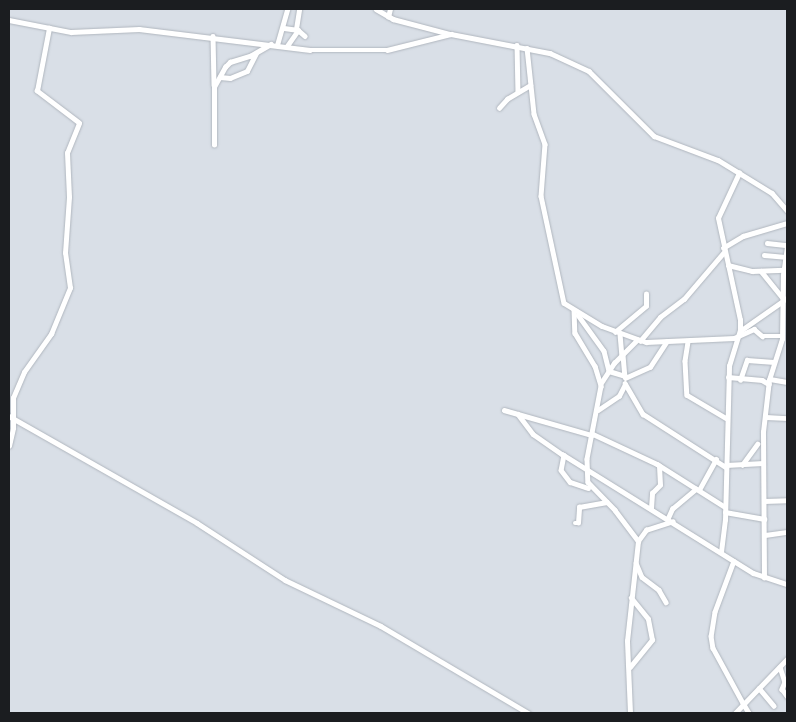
<!DOCTYPE html>
<html>
<head>
<meta charset="utf-8">
<style>
	body { margin:0 }
	#map { position:relative; width:796px; height:722px; overflow:hidden; background:#d9dfe7; font-family:Raleway,sans-serif }
	div>[style] { position:absolute }
	.roads { filter:drop-shadow(0 0 1px #b0b6be) drop-shadow(0 0 1px #b0b6be) }
	.minor>* { height:4.5px; margin:-2.25px; padding:0 2.25px; transform-origin:2.25px; border-radius:2.25px; background:#fff }
	span { translate:-50% -50%; white-space:nowrap; text-align:center; line-height:1.15; -webkit-text-stroke:5px #d9dfe7; paint-order:stroke }
	.frame { position:absolute; inset:0; border:10px solid #1b1d20; pointer-events:none }
</style>
</head>
<body>
<div id="map">
	<div class="roads">
		<div class="minor">
			<i style="left:376px;top:9px;width:20px;rotate:30deg"></i>
			<i style="left:393px;top:19px;width:59px;rotate:14.7deg"></i>
			<i style="left:388px;top:17px;width:8px;rotate:-76deg"></i>
			<i style="left:9px;top:20px;width:63px;rotate:11deg"></i>
			<i style="left:71px;top:32px;width:68px;rotate:-2.5deg"></i>
			<i style="left:139px;top:29px;width:172px;rotate:7deg"></i>
			<i style="left:310px;top:50px;width:77px"></i>
			<i style="left:387px;top:50px;width:66px;rotate:-14deg"></i>
			<i style="left:451px;top:34px;width:101px;rotate:10.9deg"></i>
			<i style="left:550px;top:53px;width:43px;rotate:24.8deg"></i>
			<i style="left:589px;top:71px;width:92px;rotate:45deg"></i>
			<i style="left:654px;top:136px;width:68px;rotate:20.6deg"></i>
			<i style="left:718px;top:160px;width:63px;rotate:31.4deg"></i>
			<i style="left:772px;top:193px;width:23px;rotate:49deg"></i>
			<i style="left:284px;top:28px;width:14px;rotate:8deg"></i>
			<i style="left:298px;top:30px;width:9px;rotate:41deg"></i>
			<i style="left:296px;top:29px;width:20px;rotate:-81deg"></i>
			<i style="left:213px;top:36px;width:49px;rotate:88.8deg"></i>
			<i style="left:277px;top:45px;width:37px;rotate:-74deg"></i>
			<i style="left:517px;top:45px;width:47px;rotate:88.8deg"></i>
			<i style="left:287px;top:46px;width:19px;rotate:-55deg"></i>
			<i style="left:527px;top:48px;width:66px;rotate:83.9deg"></i>
			<i style="left:534px;top:114px;width:32px;rotate:70deg"></i>
			<i style="left:545px;top:144px;width:52px;rotate:94.4deg"></i>
			<i style="left:541px;top:196px;width:109px;rotate:77.9deg"></i>
			<i style="left:564px;top:303px;width:44px;rotate:31.2deg"></i>
			<i style="left:602px;top:326px;width:47px;rotate:20deg"></i>
			<i style="left:646px;top:342px;width:88px;rotate:-2.6deg"></i>
			<i style="left:734px;top:338px;width:22px;rotate:-24deg"></i>
			<i style="left:754px;top:329px;width:11px;rotate:41deg"></i>
			<i style="left:762px;top:336px;width:20px"></i>
			<i style="left:220px;top:77px;width:10px;rotate:6deg"></i>
			<i style="left:230px;top:78px;width:18px;rotate:-22deg"></i>
			<i style="left:247px;top:71px;width:20px;rotate:-63deg"></i>
			<i style="left:499px;top:108px;width:12px;rotate:-48deg"></i>
			<i style="left:507px;top:99px;width:27px;rotate:-31deg"></i>
			<i style="left:214px;top:145px;width:58px;rotate:-90deg"></i>
			<i style="left:214px;top:87px;width:23px;rotate:-61deg"></i>
			<i style="left:225px;top:67px;width:7px;rotate:-45deg"></i>
			<i style="left:230px;top:62px;width:21px;rotate:-17deg"></i>
			<i style="left:250px;top:56px;width:24px;rotate:-30deg"></i>
			<i style="left:767px;top:243px;width:20px;rotate:6deg"></i>
			<i style="left:723px;top:248px;width:23px;rotate:-31deg"></i>
			<i style="left:743px;top:236px;width:46px;rotate:-16.5deg"></i>
			<i style="left:764px;top:255px;width:21px;rotate:5deg"></i>
			<i style="left:728px;top:265px;width:25px;rotate:14deg"></i>
			<i style="left:752px;top:271px;width:32px;rotate:-2deg"></i>
			<i style="left:761px;top:271px;width:35px;rotate:51deg"></i>
			<i style="left:783px;top:298px;width:4px;rotate:14deg"></i>
			<i style="left:574px;top:310px;width:23px;rotate:88deg"></i>
			<i style="left:575px;top:333px;width:39px;rotate:59deg"></i>
			<i style="left:595px;top:366px;width:21px;rotate:73deg"></i>
			<i style="left:601px;top:386px;width:74px;rotate:100.9deg"></i>
			<i style="left:587px;top:459px;width:23px;rotate:88deg"></i>
			<i style="left:588px;top:482px;width:39px;rotate:46deg"></i>
			<i style="left:615px;top:510px;width:39px;rotate:53deg"></i>
			<i style="left:578px;top:315px;width:44px;rotate:54.2deg"></i>
			<i style="left:604px;top:351px;width:21px;rotate:76deg"></i>
			<i style="left:609px;top:371px;width:17px;rotate:17deg"></i>
			<i style="left:740px;top:331px;width:52px;rotate:-34.9deg"></i>
			<i style="left:615px;top:332px;width:40px;rotate:-40deg"></i>
			<i style="left:646px;top:306px;width:12px;rotate:-90deg"></i>
			<i style="left:620px;top:334px;width:22px;rotate:85deg"></i>
			<i style="left:640px;top:341px;width:31px;rotate:-50deg"></i>
			<i style="left:660px;top:317px;width:30px;rotate:-37deg"></i>
			<i style="left:684px;top:299px;width:62px;rotate:-49.6deg"></i>
			<i style="left:688px;top:342px;width:19px;rotate:99deg"></i>
			<i style="left:685px;top:361px;width:34px;rotate:87deg"></i>
			<i style="left:687px;top:395px;width:45px;rotate:30.5deg"></i>
			<i style="left:623px;top:355px;width:21px;rotate:85deg"></i>
			<i style="left:728px;top:377px;width:34px;rotate:5deg"></i>
			<i style="left:762px;top:380px;width:8px;rotate:30deg"></i>
			<i style="left:625px;top:378px;width:27px;rotate:-24deg"></i>
			<i style="left:650px;top:367px;width:30px;rotate:-57deg"></i>
			<i style="left:770px;top:379px;width:17px;rotate:10deg"></i>
			<i style="left:740px;top:380px;width:21px;rotate:-71deg"></i>
			<i style="left:747px;top:360px;width:27px;rotate:4deg"></i>
			<i style="left:601px;top:383px;width:24px;rotate:-57deg"></i>
			<i style="left:614px;top:363px;width:33px;rotate:-45deg"></i>
			<i style="left:625px;top:383px;width:36px;rotate:60deg"></i>
			<i style="left:643px;top:414px;width:98px;rotate:32.6deg"></i>
			<i style="left:504px;top:410px;width:91px;rotate:15.9deg"></i>
			<i style="left:598px;top:410px;width:25px;rotate:-34deg"></i>
			<i style="left:619px;top:396px;width:13px;rotate:-63deg"></i>
			<i style="left:518px;top:414px;width:25px;rotate:53deg"></i>
			<i style="left:533px;top:434px;width:35px;rotate:35deg"></i>
			<i style="left:562px;top:454px;width:225px;rotate:31.9deg"></i>
			<i style="left:753px;top:573px;width:36px;rotate:18deg"></i>
			<i style="left:9px;top:416px;width:216px;rotate:29.6deg"></i>
			<i style="left:197px;top:523px;width:105px;rotate:32.9deg"></i>
			<i style="left:285px;top:580px;width:106px;rotate:25.6deg"></i>
			<i style="left:381px;top:626px;width:171px;rotate:30.6deg"></i>
			<i style="left:766px;top:417px;width:21px;rotate:3deg"></i>
			<i style="left:593px;top:434px;width:71px;rotate:25.1deg"></i>
			<i style="left:657px;top:464px;width:80px;rotate:32.3deg"></i>
			<i style="left:9px;top:446px;width:18px;rotate:-77deg"></i>
			<i style="left:13px;top:428px;width:30px;rotate:-90deg"></i>
			<i style="left:13px;top:398px;width:28px;rotate:-67deg"></i>
			<i style="left:24px;top:372px;width:47px;rotate:-54.6deg"></i>
			<i style="left:51px;top:334px;width:50px;rotate:-67.6deg"></i>
			<i style="left:70px;top:288px;width:35px;rotate:-98deg"></i>
			<i style="left:65px;top:253px;width:56px;rotate:-85.9deg"></i>
			<i style="left:69px;top:197px;width:44px;rotate:-92.6deg"></i>
			<i style="left:67px;top:153px;width:32px;rotate:-68deg"></i>
			<i style="left:79px;top:123px;width:53px;rotate:-142.7deg"></i>
			<i style="left:37px;top:91px;width:64px;rotate:-79.2deg"></i>
			<i style="left:564px;top:455px;width:15px;rotate:101deg"></i>
			<i style="left:561px;top:470px;width:15px;rotate:53deg"></i>
			<i style="left:570px;top:482px;width:19px;rotate:18deg"></i>
			<i style="left:726px;top:465px;width:37px;rotate:-3deg"></i>
			<i style="left:742px;top:465px;width:26px;rotate:-54deg"></i>
			<i style="left:699px;top:490px;width:35px;rotate:-61deg"></i>
			<i style="left:764px;top:501px;width:23px;rotate:-2deg"></i>
			<i style="left:651px;top:508px;width:15px;rotate:-86deg"></i>
			<i style="left:652px;top:493px;width:11px;rotate:-45deg"></i>
			<i style="left:660px;top:485px;width:19px;rotate:-93deg"></i>
			<i style="left:725px;top:512px;width:40px;rotate:10deg"></i>
			<i style="left:668px;top:518px;width:10px;rotate:-66deg"></i>
			<i style="left:672px;top:509px;width:31px;rotate:-40deg"></i>
			<i style="left:575px;top:523px;width:3px"></i>
			<i style="left:578px;top:523px;width:16px;rotate:-86deg"></i>
			<i style="left:579px;top:507px;width:28px;rotate:-10deg"></i>
			<i style="left:765px;top:535px;width:22px;rotate:-8deg"></i>
			<i style="left:721px;top:552px;width:32px;rotate:-83deg"></i>
			<i style="left:725px;top:520px;width:154px;rotate:-88.5deg"></i>
			<i style="left:729px;top:366px;width:37px;rotate:-73deg"></i>
			<i style="left:740px;top:331px;width:11px;rotate:-90deg"></i>
			<i style="left:740px;top:320px;width:104px;rotate:-102.2deg"></i>
			<i style="left:718px;top:218px;width:50px;rotate:-65deg"></i>
			<i style="left:734px;top:561px;width:54px;rotate:110.4deg"></i>
			<i style="left:715px;top:612px;width:24px;rotate:99deg"></i>
			<i style="left:711px;top:636px;width:12px;rotate:81deg"></i>
			<i style="left:713px;top:648px;width:63px;rotate:61.4deg"></i>
			<i style="left:636px;top:563px;width:15px;rotate:67deg"></i>
			<i style="left:642px;top:577px;width:21px;rotate:37deg"></i>
			<i style="left:659px;top:590px;width:14px;rotate:60deg"></i>
			<i style="left:764px;top:578px;width:146px;rotate:-90.4deg"></i>
			<i style="left:763px;top:432px;width:52px;rotate:-83.4deg"></i>
			<i style="left:769px;top:380px;width:43px;rotate:-72.4deg"></i>
			<i style="left:782px;top:339px;width:64px;rotate:-89.1deg"></i>
			<i style="left:783px;top:275px;width:30px;rotate:-82deg"></i>
			<i style="left:630px;top:667px;width:35px;rotate:-51deg"></i>
			<i style="left:652px;top:640px;width:21px;rotate:-101deg"></i>
			<i style="left:648px;top:619px;width:27px;rotate:-129deg"></i>
			<i style="left:780px;top:667px;width:16px;rotate:72deg"></i>
			<i style="left:785px;top:682px;width:8px;rotate:113deg"></i>
			<i style="left:782px;top:689px;width:9px;rotate:54deg"></i>
			<i style="left:759px;top:688px;width:23px;rotate:50deg"></i>
			<i style="left:743px;top:703px;width:12px;rotate:59deg"></i>
			<i style="left:630px;top:713px;width:72px;rotate:-92.4deg"></i>
			<i style="left:627px;top:641px;width:101px;rotate:-83.7deg"></i>
			<i style="left:638px;top:541px;width:14px;rotate:-54deg"></i>
			<i style="left:646px;top:530px;width:28px;rotate:-18deg"></i>
			<i style="left:735px;top:713px;width:75px;rotate:-46.1deg"></i>
		</div>
	</div>
	<div class="frame"></div>
</div>
</body>
</html>
